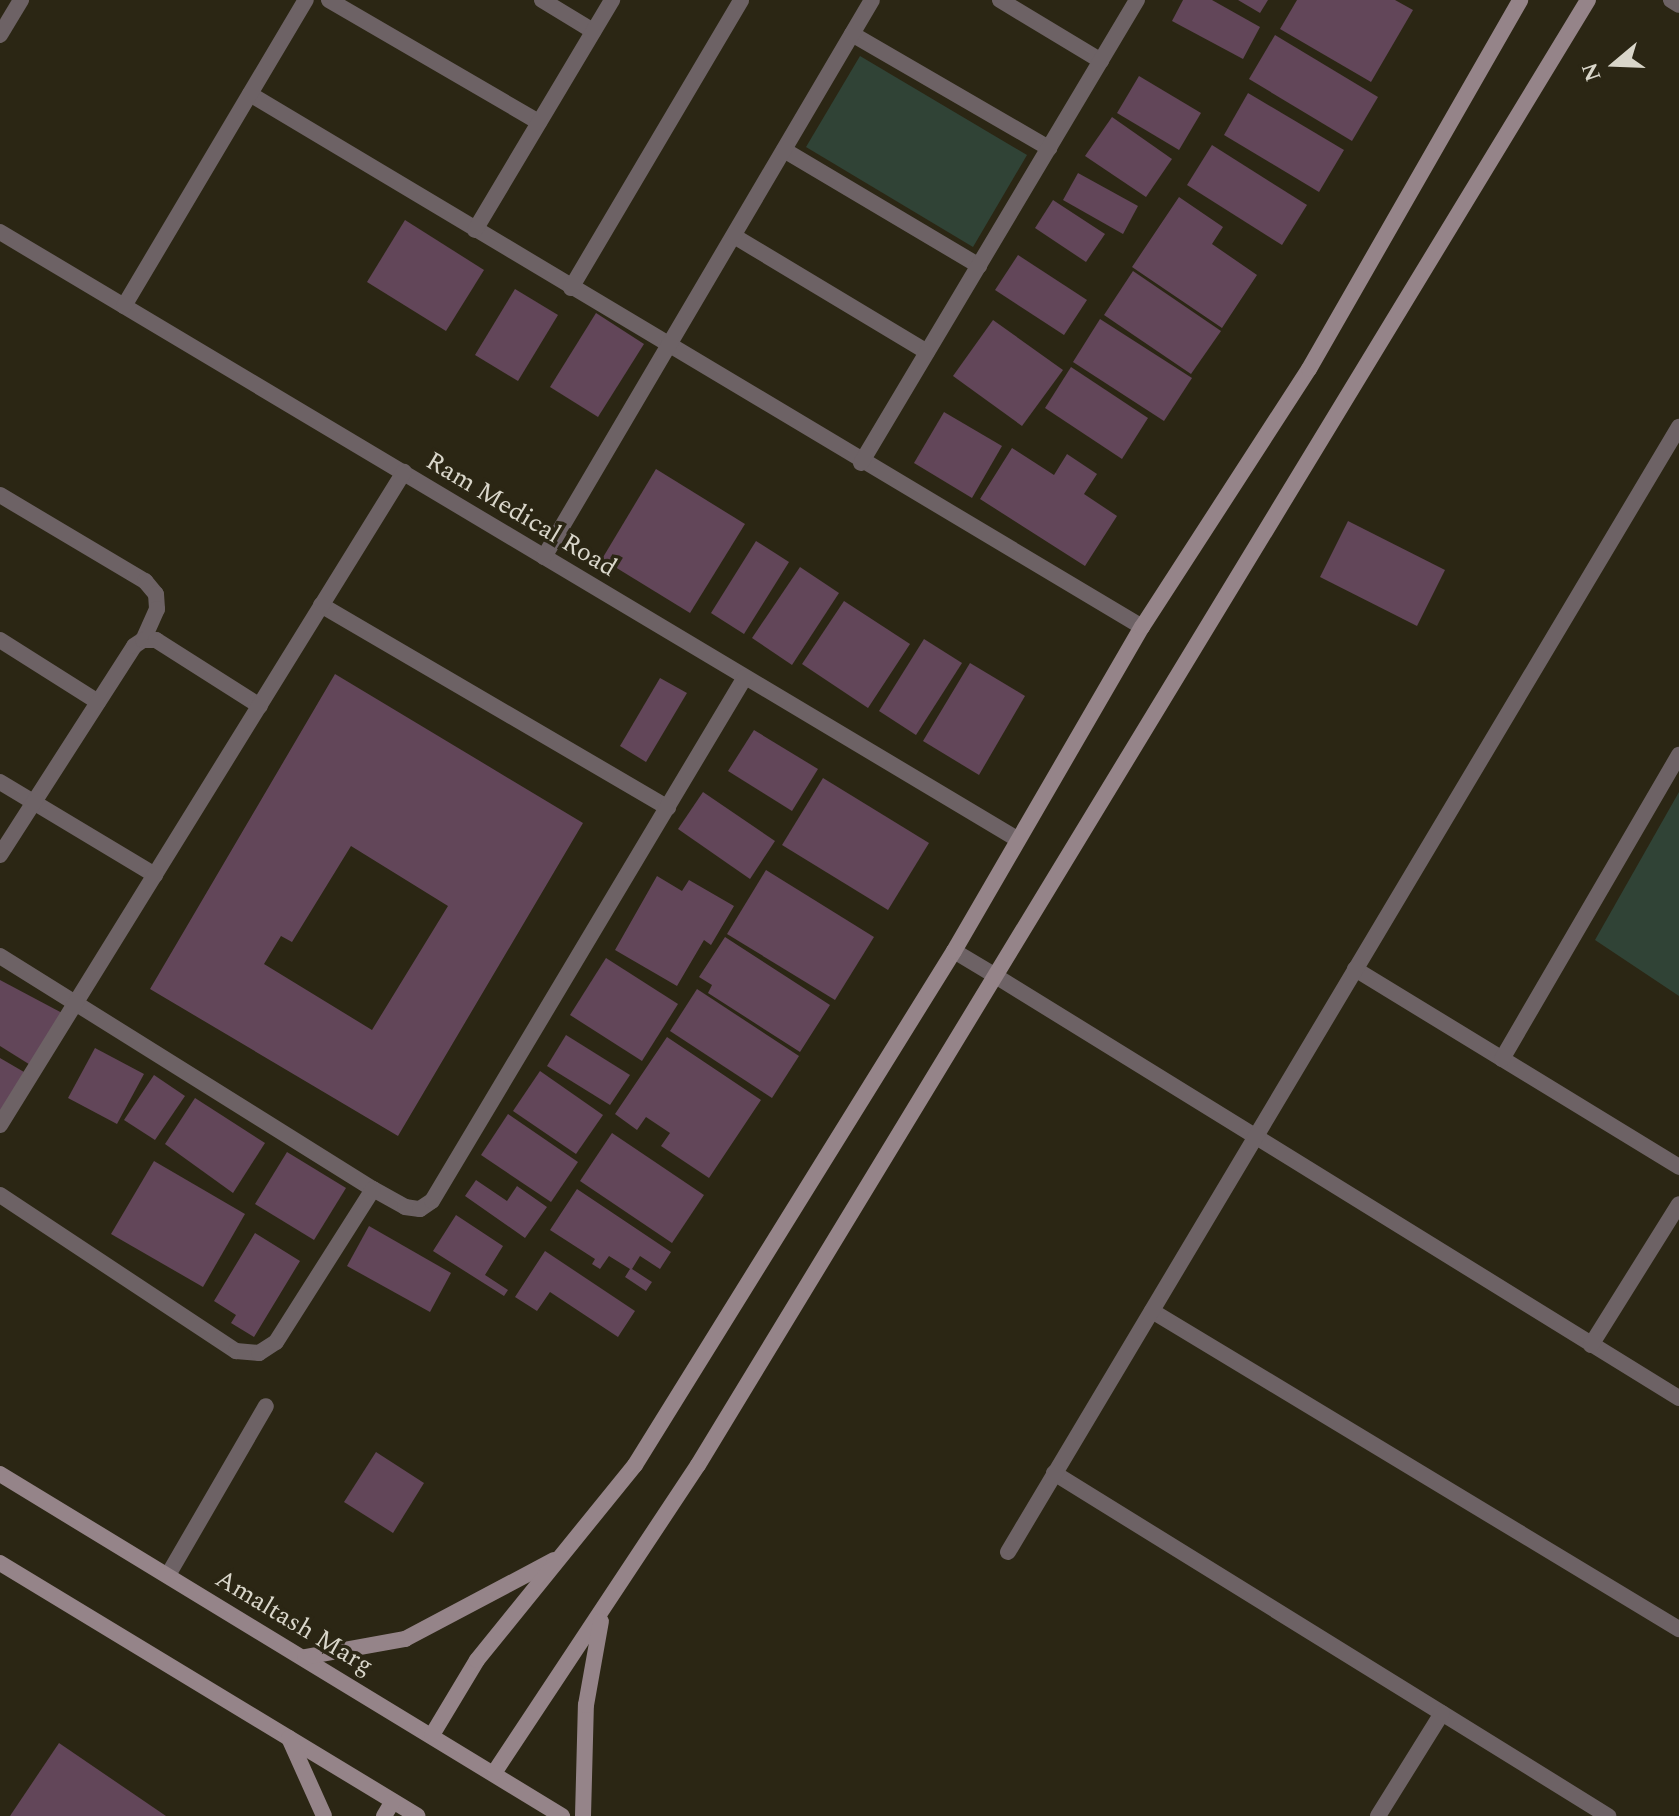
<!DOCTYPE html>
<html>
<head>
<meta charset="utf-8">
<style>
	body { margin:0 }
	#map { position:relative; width:1679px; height:1816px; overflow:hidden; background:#2b2614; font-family:Spectral,serif }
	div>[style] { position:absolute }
	.green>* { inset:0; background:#304336 }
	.building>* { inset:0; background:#624659 }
	.lane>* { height:16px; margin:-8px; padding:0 8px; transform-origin:8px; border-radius:8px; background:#6d6265 }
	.street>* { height:16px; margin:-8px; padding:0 8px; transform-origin:8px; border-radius:8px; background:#6d6265 }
	.secondary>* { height:16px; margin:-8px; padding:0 8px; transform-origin:8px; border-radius:8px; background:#958489 }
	span { translate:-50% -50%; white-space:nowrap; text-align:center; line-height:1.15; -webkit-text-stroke:7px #2b2614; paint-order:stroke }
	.street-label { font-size:26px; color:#d9d6ca }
	.north { position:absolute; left:1575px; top:24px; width:80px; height:80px; -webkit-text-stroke:6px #2b2614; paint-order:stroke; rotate:251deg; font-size:22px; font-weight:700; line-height:32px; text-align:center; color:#d9d6ca }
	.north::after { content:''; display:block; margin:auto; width:28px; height:36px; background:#d9d6ca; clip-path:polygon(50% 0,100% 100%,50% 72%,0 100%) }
</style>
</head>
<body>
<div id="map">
	<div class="green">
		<i style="clip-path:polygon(860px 56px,1027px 155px,973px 247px,806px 147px)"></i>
		<i style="clip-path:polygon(1679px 792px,1679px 996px,1595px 940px)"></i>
	</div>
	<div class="building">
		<i style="clip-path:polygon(1183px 0,1212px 0,1260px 27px,1243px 59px,1172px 21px)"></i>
		<i style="clip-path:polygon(1238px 0,1268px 0,1260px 13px)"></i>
		<i style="clip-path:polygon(1297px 0,1395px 0,1413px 10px,1371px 82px,1280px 29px)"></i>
		<i style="clip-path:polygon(1275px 35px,1378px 97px,1352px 141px,1249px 79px)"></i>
		<i style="clip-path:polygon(1139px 76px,1201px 113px,1179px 150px,1117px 113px)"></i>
		<i style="clip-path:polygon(1248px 93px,1344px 150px,1319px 192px,1224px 135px)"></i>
		<i style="clip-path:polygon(1112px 117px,1172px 159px,1146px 197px,1085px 156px)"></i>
		<i style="clip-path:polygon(1212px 145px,1307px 205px,1282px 245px,1187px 185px)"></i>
		<i style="clip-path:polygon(1078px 173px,1138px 206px,1123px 234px,1063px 200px)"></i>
		<i style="clip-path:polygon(1179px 197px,1223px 227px,1212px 244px,1257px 275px,1222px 328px,1132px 267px)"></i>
		<i style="clip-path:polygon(1053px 200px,1105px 234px,1086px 262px,1035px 228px)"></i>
		<i style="clip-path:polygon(405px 220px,484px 270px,446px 331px,367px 282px)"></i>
		<i style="clip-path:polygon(1018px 255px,1087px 300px,1064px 335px,995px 290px)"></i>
		<i style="clip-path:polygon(1133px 271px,1221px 331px,1191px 374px,1104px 315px)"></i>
		<i style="clip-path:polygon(515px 289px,558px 315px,518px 381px,475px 355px)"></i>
		<i style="clip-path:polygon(596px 313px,644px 344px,598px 417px,550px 387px)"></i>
		<i style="clip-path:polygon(1100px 319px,1192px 378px,1164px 421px,1073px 362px)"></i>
		<i style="clip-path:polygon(993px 320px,1063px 370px,1022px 426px,953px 376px)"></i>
		<i style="clip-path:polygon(1071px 367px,1148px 418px,1122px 459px,1045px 408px)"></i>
		<i style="clip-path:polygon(944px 412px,1002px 446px,972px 498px,914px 463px)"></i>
		<i style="clip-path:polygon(1012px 448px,1054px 475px,1067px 454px,1097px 474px,1084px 494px,1117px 516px,1085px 566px,980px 499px)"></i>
		<i style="clip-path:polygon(656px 469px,745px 524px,690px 613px,602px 559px)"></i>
		<i style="clip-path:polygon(1348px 521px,1445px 570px,1417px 626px,1320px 577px)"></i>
		<i style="clip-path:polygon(756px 541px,789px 562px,744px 634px,711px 613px)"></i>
		<i style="clip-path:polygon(800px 567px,839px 593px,792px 665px,752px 638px)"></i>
		<i style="clip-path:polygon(844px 601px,910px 644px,868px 708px,802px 664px)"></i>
		<i style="clip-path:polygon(924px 639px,962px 663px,916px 735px,879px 711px)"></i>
		<i style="clip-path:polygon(970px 663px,1025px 696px,979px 775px,923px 741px)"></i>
		<i style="clip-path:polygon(evenodd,335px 674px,583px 823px,398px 1136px,150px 989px,335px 674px,351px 846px,448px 906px,372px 1030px,264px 964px,281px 936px,292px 942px,351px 846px)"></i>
		<i style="clip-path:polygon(660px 678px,687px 693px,646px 762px,620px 746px)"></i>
		<i style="clip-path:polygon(754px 730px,818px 769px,792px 811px,728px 771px)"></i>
		<i style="clip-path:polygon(823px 778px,929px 843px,888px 910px,782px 845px)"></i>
		<i style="clip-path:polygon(703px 792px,775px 841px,750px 879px,678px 829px)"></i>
		<i style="clip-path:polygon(766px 870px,874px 937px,835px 1000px,727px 934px)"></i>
		<i style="clip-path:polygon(657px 876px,682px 891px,689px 880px,734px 906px,711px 945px,704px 940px,677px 986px,615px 950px)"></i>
		<i style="clip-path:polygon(725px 937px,830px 1005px,800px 1052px,708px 993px,712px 985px,699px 977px)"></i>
		<i style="clip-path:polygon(606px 958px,678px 1004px,642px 1061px,570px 1015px)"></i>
		<i style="clip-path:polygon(0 980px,64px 1014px,32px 1066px,0 1046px)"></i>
		<i style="clip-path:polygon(697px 989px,799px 1056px,772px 1098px,670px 1031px)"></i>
		<i style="clip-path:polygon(566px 1035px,630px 1075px,610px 1105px,547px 1066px)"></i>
		<i style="clip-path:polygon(667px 1037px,761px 1100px,709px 1178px,661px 1146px,670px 1133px,646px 1117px,637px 1130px,615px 1114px)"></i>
		<i style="clip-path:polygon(95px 1048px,144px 1074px,117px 1124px,68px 1098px)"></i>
		<i style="clip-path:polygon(0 1058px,24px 1072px,0 1113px)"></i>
		<i style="clip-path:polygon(540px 1071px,603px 1115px,576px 1154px,513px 1111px)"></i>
		<i style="clip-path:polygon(154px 1075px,185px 1096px,155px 1140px,124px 1120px)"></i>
		<i style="clip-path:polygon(195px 1098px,265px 1143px,233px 1193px,165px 1144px)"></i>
		<i style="clip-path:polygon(508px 1114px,578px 1162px,551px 1202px,481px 1155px)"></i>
		<i style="clip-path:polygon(612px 1133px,704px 1195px,672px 1243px,580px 1181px)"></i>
		<i style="clip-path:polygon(287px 1152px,346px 1188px,314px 1240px,255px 1204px)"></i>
		<i style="clip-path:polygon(154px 1161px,245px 1214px,203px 1287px,111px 1234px)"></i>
		<i style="clip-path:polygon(476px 1180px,507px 1201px,517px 1186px,547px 1207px,525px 1238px,465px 1196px)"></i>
		<i style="clip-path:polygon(577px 1189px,671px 1252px,660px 1269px,640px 1256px,632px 1269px,652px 1282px,646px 1291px,625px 1277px,630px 1269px,609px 1256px,600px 1269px,592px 1264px,595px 1259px,550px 1230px)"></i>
		<i style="clip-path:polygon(456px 1215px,503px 1246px,485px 1275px,508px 1290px,504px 1296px,433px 1251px)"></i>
		<i style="clip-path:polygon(369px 1226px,451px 1273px,430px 1312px,347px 1266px)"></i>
		<i style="clip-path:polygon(255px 1233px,300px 1261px,254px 1337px,231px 1323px,236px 1315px,214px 1301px)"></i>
		<i style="clip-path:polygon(545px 1251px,635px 1311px,618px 1337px,550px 1292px,537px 1311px,515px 1297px)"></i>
		<i style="clip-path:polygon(376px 1452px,424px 1483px,393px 1533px,344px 1502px)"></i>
		<i style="clip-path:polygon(59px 1743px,166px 1816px,10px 1816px)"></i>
	</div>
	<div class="lane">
		<i style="left:954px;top:951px;width:47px;rotate:31deg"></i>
	</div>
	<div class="street">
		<i style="left:329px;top:0;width:243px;rotate:30.2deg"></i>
		<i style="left:542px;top:0;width:60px;rotate:31.3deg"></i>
		<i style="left:1000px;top:0;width:118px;rotate:31.1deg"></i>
		<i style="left:1671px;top:0;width:9px;rotate:32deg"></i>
		<i style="left:852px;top:34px;width:228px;rotate:30.1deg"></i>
		<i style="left:0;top:35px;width:41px;rotate:-59deg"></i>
		<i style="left:250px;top:94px;width:1039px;rotate:30.86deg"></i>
		<i style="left:784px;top:150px;width:227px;rotate:30.7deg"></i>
		<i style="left:475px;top:230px;width:268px;rotate:-59.2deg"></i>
		<i style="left:0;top:232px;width:1184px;rotate:30.83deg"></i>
		<i style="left:734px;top:236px;width:225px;rotate:31deg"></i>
		<i style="left:571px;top:288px;width:334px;rotate:-59.4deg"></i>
		<i style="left:124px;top:306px;width:356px;rotate:-59.3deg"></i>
		<i style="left:861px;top:463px;width:539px;rotate:-59.2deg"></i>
		<i style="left:0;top:495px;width:169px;rotate:30.7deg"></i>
		<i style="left:145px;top:581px;width:17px;rotate:50deg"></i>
		<i style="left:156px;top:594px;width:15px;rotate:86deg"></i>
		<i style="left:157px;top:609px;width:34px;rotate:114deg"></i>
		<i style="left:544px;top:557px;width:646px;rotate:-59.51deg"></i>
		<i style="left:321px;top:605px;width:402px;rotate:30.3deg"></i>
		<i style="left:0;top:640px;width:116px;rotate:32.3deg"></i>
		<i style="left:0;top:782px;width:181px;rotate:31deg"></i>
		<i style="left:0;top:855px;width:248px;rotate:-57.3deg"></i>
		<i style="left:134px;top:646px;width:11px;rotate:-34deg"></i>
		<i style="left:143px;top:640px;width:13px"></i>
		<i style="left:156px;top:640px;width:123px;rotate:32.4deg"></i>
		<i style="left:0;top:956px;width:440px;rotate:32deg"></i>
		<i style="left:373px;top:1189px;width:37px;rotate:29deg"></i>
		<i style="left:405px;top:1207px;width:15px;rotate:8deg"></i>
		<i style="left:420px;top:1209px;width:14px;rotate:-34deg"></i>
		<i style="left:432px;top:1201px;width:610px;rotate:-59.15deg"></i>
		<i style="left:1355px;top:969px;width:380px;rotate:31.4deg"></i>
		<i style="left:994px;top:975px;width:805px;rotate:31.7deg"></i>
		<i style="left:1502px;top:1059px;width:352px;rotate:-59.8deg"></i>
		<i style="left:0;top:1125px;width:768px;rotate:-58.26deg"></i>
		<i style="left:0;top:1195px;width:283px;rotate:33.5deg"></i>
		<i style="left:236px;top:1351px;width:23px;rotate:5deg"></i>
		<i style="left:259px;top:1353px;width:20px;rotate:-33deg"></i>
		<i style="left:276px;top:1342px;width:181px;rotate:-57.6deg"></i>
		<i style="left:1152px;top:1311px;width:616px;rotate:31.11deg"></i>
		<i style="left:1591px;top:1345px;width:166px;rotate:-58deg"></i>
		<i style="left:1054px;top:1473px;width:652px;rotate:31.76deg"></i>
		<i style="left:1008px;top:1552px;width:1310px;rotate:-59.19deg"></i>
		<i style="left:168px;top:1575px;width:195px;rotate:-59.9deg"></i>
		<i style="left:1378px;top:1816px;width:121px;rotate:-58.1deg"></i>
	</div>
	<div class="secondary">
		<i style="left:0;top:1474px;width:658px;rotate:31.32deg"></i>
		<i style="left:0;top:1563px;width:488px;rotate:31.2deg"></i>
		<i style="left:305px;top:1657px;width:102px;rotate:-10.2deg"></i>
		<i style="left:405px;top:1639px;width:169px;rotate:-27.9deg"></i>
		<i style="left:432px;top:1735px;width:87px;rotate:-59deg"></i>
		<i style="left:477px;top:1660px;width:251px;rotate:-51deg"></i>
		<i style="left:635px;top:1465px;width:605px;rotate:-58.18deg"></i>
		<i style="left:954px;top:951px;width:375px;rotate:-59.9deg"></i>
		<i style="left:1142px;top:627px;width:307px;rotate:-57.1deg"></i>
		<i style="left:1309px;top:369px;width:425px;rotate:-60.2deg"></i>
		<i style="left:289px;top:1738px;width:85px;rotate:65.8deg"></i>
		<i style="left:494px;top:1773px;width:369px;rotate:-56.5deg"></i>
		<i style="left:698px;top:1465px;width:1714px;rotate:-58.72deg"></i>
		<i style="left:384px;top:1816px;width:17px;rotate:-59deg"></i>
		<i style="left:583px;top:1816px;width:111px;rotate:-88.5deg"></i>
		<i style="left:586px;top:1705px;width:85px;rotate:-79.9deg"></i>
	</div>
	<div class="street-label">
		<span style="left:521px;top:515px;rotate:31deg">Ram Medical Road</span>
		<span style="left:294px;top:1623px;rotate:31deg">Amaltash Marg</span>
	</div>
	<div class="north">N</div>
</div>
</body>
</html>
